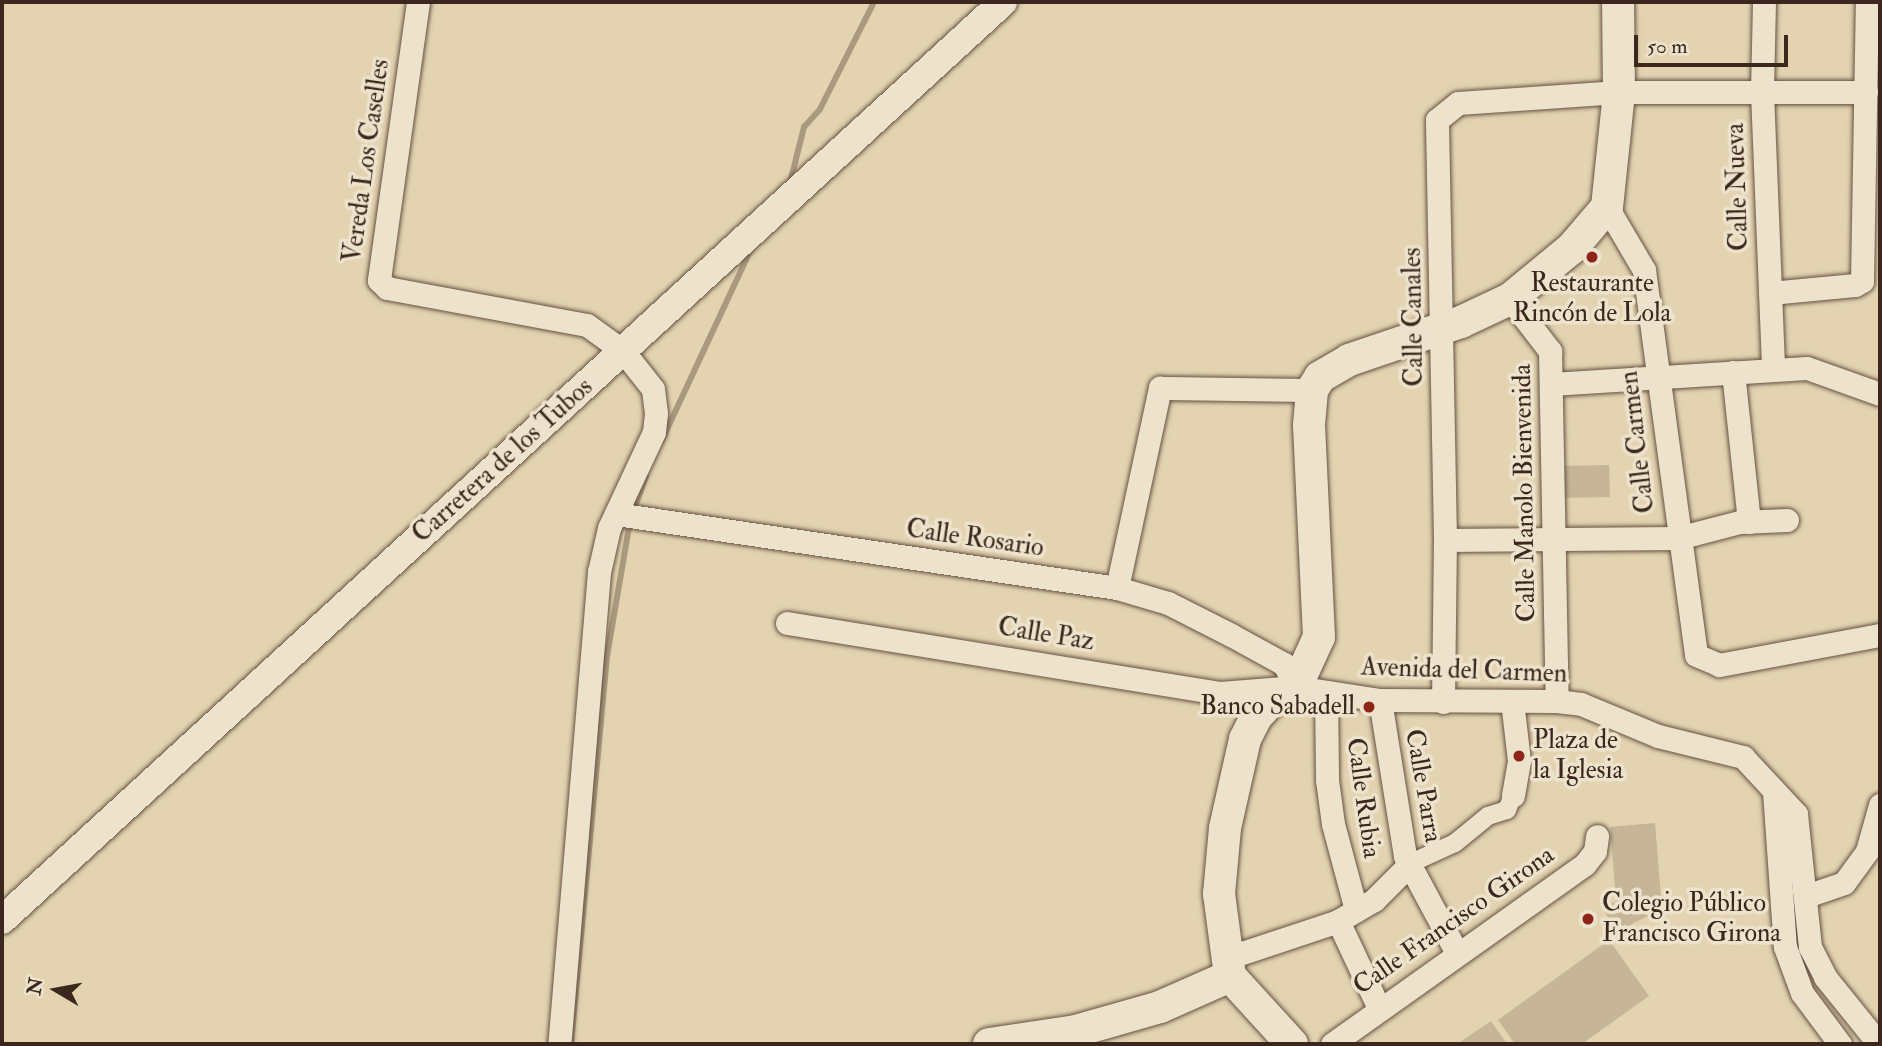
<!DOCTYPE html>
<html>
<head>
<meta charset="utf-8">
<style>
	body { margin:0 }
	#map { position:relative; width:1882px; height:1046px; overflow:hidden; background:#e3d3b0; font-family:"IM FELL Double Pica",serif }
	div>[style] { position:absolute }
	.green>* { inset:0; background:#c6b697 }
	.stream>* { height:6px; margin:-3px; padding:0 3px; transform-origin:3px; border-radius:3px; background:#aa997e }
	.roads { filter:drop-shadow(0 0 2px #655242) drop-shadow(0 0 2px #655242) }
	.pedestrian>* { height:18px; margin:-9px; padding:0 9px; transform-origin:9px; border-radius:9px; background:#ede2cc }
	.minor>* { height:23px; margin:-11.5px; padding:0 11.5px; transform-origin:11.5px; border-radius:11.5px; background:#ede2cc }
	.tertiary>* { height:28px; margin:-14px; padding:0 14px; transform-origin:14px; border-radius:14px; background:#ede2cc }
	.secondary>* { height:32px; margin:-16px; padding:0 16px; transform-origin:16px; border-radius:16px; background:#ede2cc }
	.dots>* { width:19px; height:19px; translate:-50% -50%; box-sizing:border-box; border:4px solid #ede2cc; border-radius:50% }
	span { translate:-50% -50%; white-space:nowrap; text-align:center; line-height:1.15; -webkit-text-stroke:7px #ede2cc; paint-order:stroke }
	.street-label { font-size:26px; color:#3b271d }
	.poi-label { font-size:26px; color:#3b271d }
	.right { translate:-100% -50%; text-align:right }
	.left { translate:0 -50%; text-align:left }
	.frame { position:absolute; inset:0; border:4px solid #3b271d; pointer-events:none }
	.north { position:absolute; left:21px; top:955px; width:70px; height:70px; -webkit-text-stroke:5px #ede2cc; paint-order:stroke; rotate:280deg; font-size:19px; font-weight:700; line-height:28px; text-align:center; color:#3b271d }
	.north::after { content:''; display:block; margin:auto; width:24px; height:32px; background:#3b271d; clip-path:polygon(50% 0,100% 100%,50% 72%,0 100%) }
	.scale { position:absolute; left:1634px; top:35px; width:154px; height:32px; box-sizing:border-box; border:4px solid #3b271d; border-top:0; padding-left:9px; font-size:21px; line-height:24px; white-space:nowrap; color:#3b271d; -webkit-text-stroke:5px #ede2cc; paint-order:stroke }
</style>
</head>
<body>
<div id="map">
	<div class="green">
		<i style="clip-path:polygon(1609px 465px,1610px 497px,1562px 498px,1562px 466px)"></i>
		<i style="clip-path:polygon(1655px 823px,1662px 909px,1616px 932px,1603px 908px,1616px 901px,1610px 827px)"></i>
		<i style="clip-path:polygon(1609px 940px,1649px 996px,1582px 1044px,1515px 1044px,1498px 1020px)"></i>
		<i style="clip-path:polygon(1491px 1021px,1507px 1044px,1457px 1044px)"></i>
	</div>
	<div class="stream">
		<i style="left:791px;top:179px;width:54px;rotate:-76deg"></i>
		<i style="left:804px;top:127px;width:24px;rotate:-48deg"></i>
		<i style="left:820px;top:109px;width:120px;rotate:-63.2deg"></i>
		<i style="left:662px;top:440px;width:213px;rotate:-65deg"></i>
		<i style="left:633px;top:512px;width:38px;rotate:-70deg"></i>
		<i style="left:571px;top:1044px;width:390px;rotate:-84.7deg"></i>
		<i style="left:607px;top:656px;width:137px;rotate:-80.3deg"></i>
	</div>
	<div class="roads">
		<div class="pedestrian">
			<i style="left:1411px;top:863px;width:48px;rotate:-24.4deg"></i>
			<i style="left:1455px;top:843px;width:43px;rotate:-39.3deg"></i>
			<i style="left:1488px;top:816px;width:20px;rotate:-18deg"></i>
			<i style="left:1507px;top:810px;width:16px;rotate:-68deg"></i>
		</div>
		<div class="minor">
			<i style="left:418px;top:2px;width:281px;rotate:98deg"></i>
			<i style="left:379px;top:280px;width:11px;rotate:45deg"></i>
			<i style="left:387px;top:288px;width:203px;rotate:10.5deg"></i>
			<i style="left:587px;top:325px;width:44px;rotate:35.8deg"></i>
			<i style="left:623px;top:351px;width:48px;rotate:51.7deg"></i>
			<i style="left:653px;top:389px;width:24px;rotate:83deg"></i>
			<i style="left:656px;top:413px;width:19px;rotate:96deg"></i>
			<i style="left:654px;top:432px;width:106px;rotate:115.1deg"></i>
			<i style="left:609px;top:528px;width:45px;rotate:102.8deg"></i>
			<i style="left:599px;top:572px;width:474px;rotate:94.8deg"></i>
			<i style="left:1764px;top:2px;width:90px;rotate:91.3deg"></i>
			<i style="left:1762px;top:92px;width:278px;rotate:87.7deg"></i>
			<i style="left:1607px;top:207px;width:73px;rotate:59.6deg"></i>
			<i style="left:1644px;top:270px;width:388px;rotate:82.3deg"></i>
			<i style="left:1696px;top:655px;width:25px;rotate:23deg"></i>
			<i style="left:1719px;top:665px;width:164px;rotate:-10.6deg"></i>
			<i style="left:1770px;top:293px;width:85px;rotate:-5.4deg"></i>
			<i style="left:1855px;top:285px;width:8px;rotate:-30deg"></i>
			<i style="left:1862px;top:281px;width:279px;rotate:-89deg"></i>
			<i style="left:1510px;top:299px;width:66px;rotate:52.4deg"></i>
			<i style="left:1550px;top:351px;width:350px;rotate:88.9deg"></i>
			<i style="left:1733px;top:372px;width:151px;rotate:83.9deg"></i>
			<i style="left:1551px;top:384px;width:256px;rotate:-3.6deg"></i>
			<i style="left:1807px;top:368px;width:77px;rotate:19.6deg"></i>
			<i style="left:616px;top:514px;width:506px;rotate:8.4deg"></i>
			<i style="left:1117px;top:588px;width:53px;rotate:16.4deg"></i>
			<i style="left:1168px;top:603px;width:71px;rotate:26.9deg"></i>
			<i style="left:1231px;top:635px;width:60px;rotate:28.7deg"></i>
			<i style="left:1284px;top:664px;width:26px;rotate:62deg"></i>
			<i style="left:1445px;top:540px;width:233px;rotate:-0.5deg"></i>
			<i style="left:1678px;top:538px;width:64px;rotate:-14.5deg"></i>
			<i style="left:1740px;top:522px;width:47px;rotate:-2.4deg"></i>
			<i style="left:1117px;top:588px;width:205px;rotate:-77.9deg"></i>
			<i style="left:1160px;top:388px;width:152px;rotate:0.8deg"></i>
			<i style="left:787px;top:623px;width:439px;rotate:9.2deg"></i>
			<i style="left:1220px;top:693px;width:76px;rotate:-4.5deg"></i>
			<i style="left:1296px;top:687px;width:85px;rotate:8.8deg"></i>
			<i style="left:1380px;top:700px;width:177px;rotate:0.3deg"></i>
			<i style="left:1557px;top:701px;width:24px;rotate:7deg"></i>
			<i style="left:1581px;top:704px;width:83px;rotate:22.6deg"></i>
			<i style="left:1658px;top:736px;width:88px;rotate:13.9deg"></i>
			<i style="left:1743px;top:757px;width:78px;rotate:47.1deg"></i>
			<i style="left:1796px;top:814px;width:134px;rotate:84deg"></i>
			<i style="left:1810px;top:947px;width:34px;rotate:63deg"></i>
			<i style="left:1825px;top:977px;width:86px;rotate:51.1deg"></i>
			<i style="left:1326px;top:692px;width:88px;rotate:89.3deg"></i>
			<i style="left:1327px;top:780px;width:44px;rotate:82.2deg"></i>
			<i style="left:1333px;top:824px;width:89px;rotate:75deg"></i>
			<i style="left:1380px;top:700px;width:158px;rotate:80.9deg"></i>
			<i style="left:1405px;top:856px;width:110px;rotate:61.8deg"></i>
			<i style="left:1512px;top:701px;width:60px;rotate:83.3deg"></i>
			<i style="left:1519px;top:761px;width:35px;rotate:100deg"></i>
			<i style="left:1443px;top:702px;width:162px;rotate:-89.3deg"></i>
			<i style="left:1445px;top:540px;width:420px;rotate:-91.1deg"></i>
			<i style="left:1437px;top:120px;width:27px;rotate:-39deg"></i>
			<i style="left:1458px;top:103px;width:161px;rotate:-3.9deg"></i>
			<i style="left:1619px;top:92px;width:247px"></i>
			<i style="left:1774px;top:791px;width:156px;rotate:86deg"></i>
			<i style="left:1785px;top:947px;width:49px;rotate:69.7deg"></i>
			<i style="left:1802px;top:993px;width:64px;rotate:53.3deg"></i>
			<i style="left:1806px;top:896px;width:40px;rotate:-18.9deg"></i>
			<i style="left:1844px;top:883px;width:39px;rotate:-54deg"></i>
			<i style="left:1867px;top:851px;width:48px;rotate:-74.2deg"></i>
			<i style="left:1338px;top:921px;width:96px;rotate:64.8deg"></i>
			<i style="left:1227px;top:958px;width:117px;rotate:-18.4deg"></i>
			<i style="left:1338px;top:921px;width:42px;rotate:-30.3deg"></i>
			<i style="left:1374px;top:900px;width:52px;rotate:-45deg"></i>
			<i style="left:1332px;top:1044px;width:310px;rotate:-35.4deg"></i>
			<i style="left:1585px;top:864px;width:16px;rotate:-52deg"></i>
			<i style="left:1595px;top:851px;width:15px;rotate:-82deg"></i>
		</div>
		<div class="tertiary">
			<i style="left:2px;top:920px;width:1358px;rotate:-42.52deg"></i>
		</div>
		<div class="secondary">
			<i style="left:989px;top:1044px;width:88px;rotate:-8.5deg"></i>
			<i style="left:1076px;top:1031px;width:87px;rotate:-15.9deg"></i>
			<i style="left:1160px;top:1007px;width:77px;rotate:-23.9deg"></i>
			<i style="left:1292px;top:1044px;width:92px;rotate:-132.4deg"></i>
			<i style="left:1230px;top:976px;width:83px;rotate:-97.6deg"></i>
			<i style="left:1219px;top:894px;width:66px;rotate:-84.8deg"></i>
			<i style="left:1225px;top:828px;width:91px;rotate:-77.3deg"></i>
			<i style="left:1245px;top:739px;width:25px;rotate:-63deg"></i>
			<i style="left:1256px;top:717px;width:22px;rotate:-47deg"></i>
			<i style="left:1271px;top:701px;width:29px;rotate:-29deg"></i>
			<i style="left:1296px;top:687px;width:55px;rotate:-65.3deg"></i>
			<i style="left:1319px;top:637px;width:212px;rotate:-92.7deg"></i>
			<i style="left:1309px;top:425px;width:35px;rotate:-85deg"></i>
			<i style="left:1312px;top:390px;width:15px;rotate:-58deg"></i>
			<i style="left:1320px;top:377px;width:34px;rotate:-30deg"></i>
			<i style="left:1349px;top:360px;width:118px;rotate:-18.7deg"></i>
			<i style="left:1461px;top:322px;width:54px;rotate:-25.1deg"></i>
			<i style="left:1510px;top:299px;width:80px;rotate:-39.4deg"></i>
			<i style="left:1572px;top:248px;width:54px;rotate:-49.5deg"></i>
			<i style="left:1607px;top:207px;width:116px;rotate:-84deg"></i>
			<i style="left:1619px;top:92px;width:90px;rotate:-90.6deg"></i>
		</div>
	</div>
	<div class="dots">
		<i style="left:1592px;top:257px;background:#8f2418"></i>
		<i style="left:1369px;top:707px;background:#8f2418"></i>
		<i style="left:1519px;top:756px;background:#8f2418"></i>
		<i style="left:1588px;top:919px;background:#8f2418"></i>
	</div>
	<div class="street-label">
		<span style="left:367px;top:161px;rotate:-82deg">Vereda Los Caselles</span>
		<span style="left:1738px;top:187px;rotate:-92deg">Calle Nueva</span>
		<span style="left:1414px;top:317px;rotate:-91deg">Calle Canales</span>
		<span style="left:1638px;top:442px;rotate:-97deg">Calle Carmen</span>
		<span style="left:503px;top:461px;rotate:-42deg">Carretera de los Tubos</span>
		<span style="left:1525px;top:493px;rotate:-91deg">Calle Manolo Bienvenida</span>
		<span style="left:975px;top:539px;rotate:8deg">Calle Rosario</span>
		<span style="left:1046px;top:635px;rotate:9deg">Calle Paz</span>
		<span style="left:1464px;top:671px;rotate:2deg">Avenida del Carmen</span>
		<span style="left:1423px;top:786px;rotate:80deg">Calle Parra</span>
		<span style="left:1363px;top:798px;rotate:82deg">Calle Rubia</span>
		<span style="left:1454px;top:921px;rotate:-35deg">Calle Francisco Girona</span>
	</div>
	<div class="poi-label">
		<span style="left:1592px;top:299px">Restaurante<br>Rincón de Lola</span>
		<span class="right" style="left:1355px;top:707px">Banco Sabadell</span>
		<span class="left" style="left:1533px;top:756px">Plaza de<br>la Iglesia</span>
		<span class="left" style="left:1602px;top:919px">Colegio Público<br>Francisco Girona</span>
	</div>
	<div class="frame"></div>
	<div class="north">N</div>
	<div class="scale">50 m</div>
</div>
</body>
</html>
